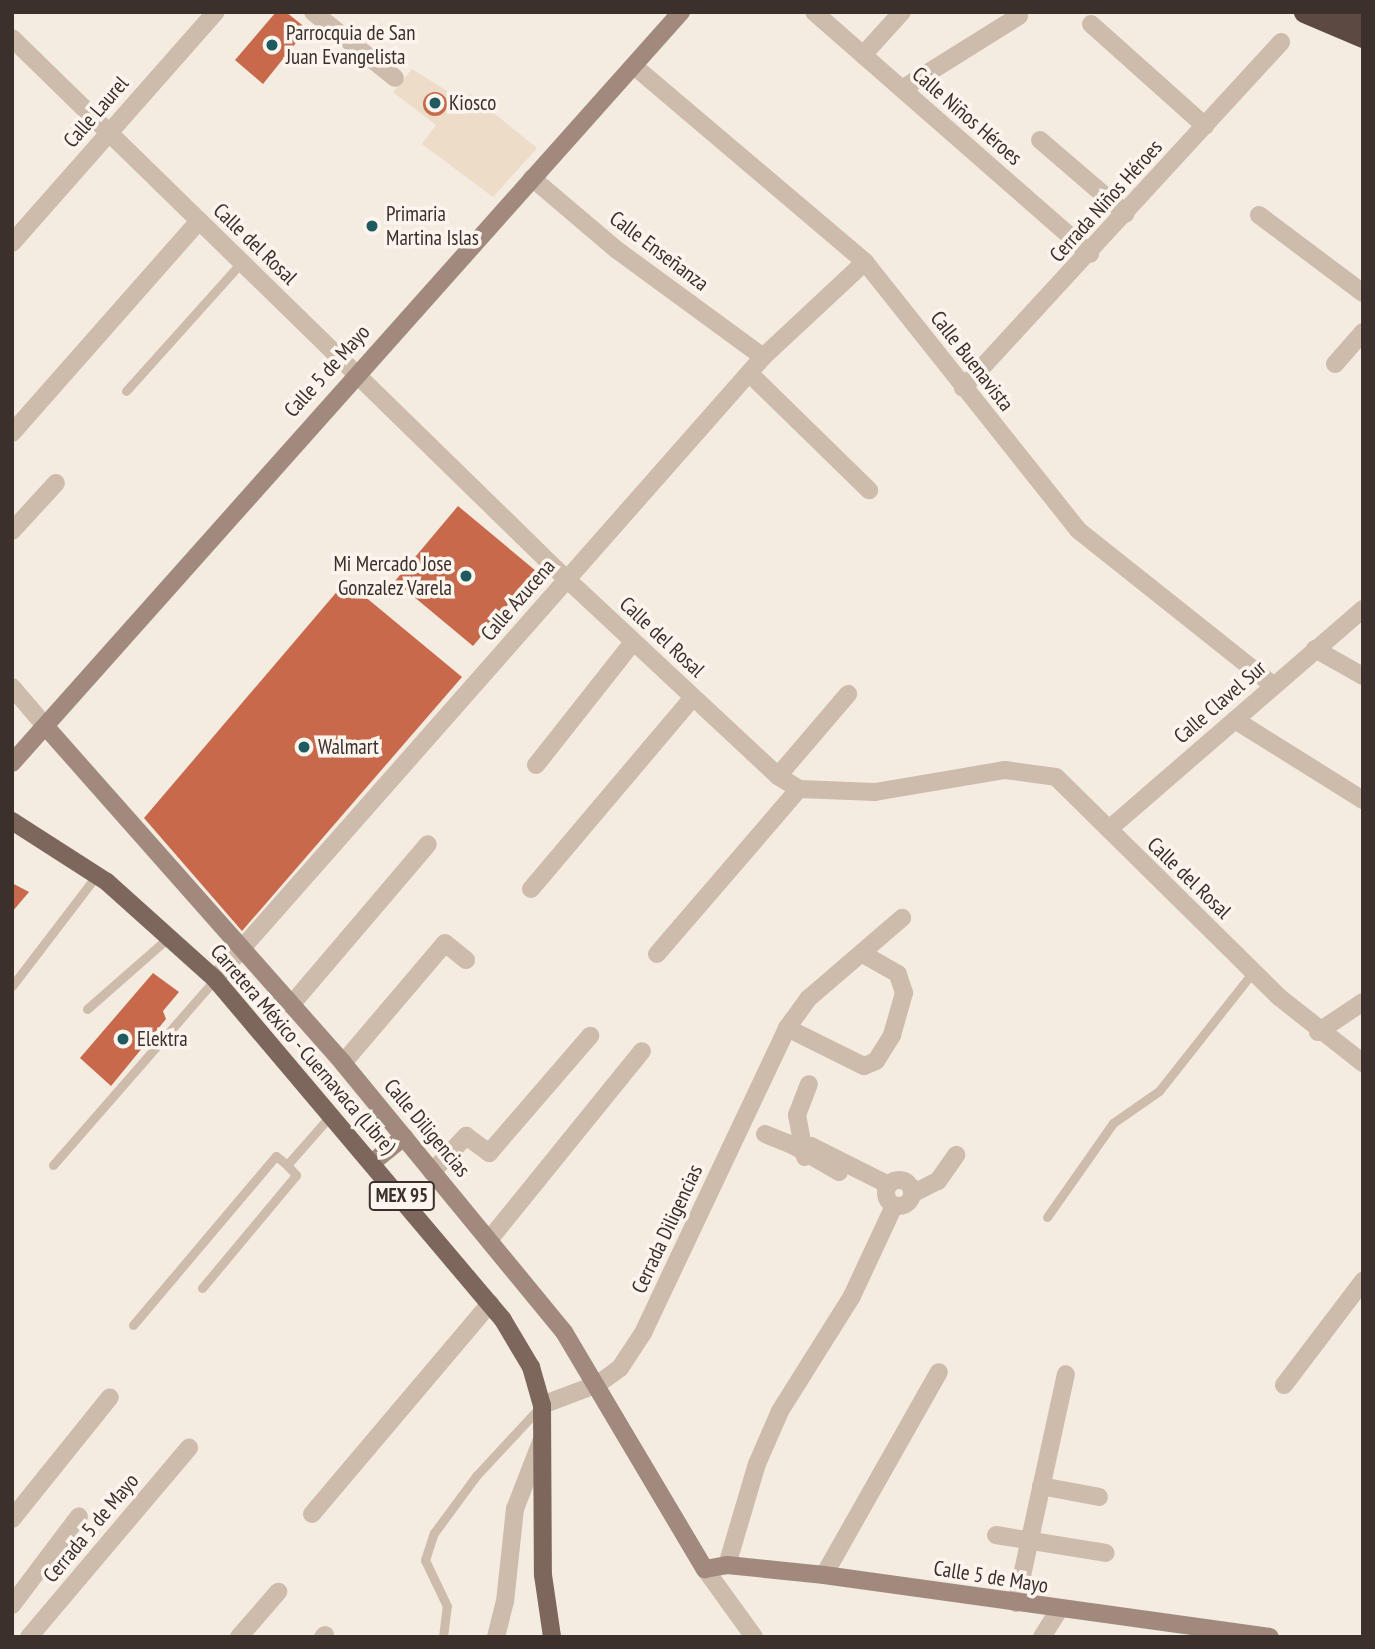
<!DOCTYPE html>
<html>
<head>
<meta charset="utf-8">
<style>
	body { margin:0 }
	#map { position:relative; width:1375px; height:1649px; overflow:hidden; background:#f4ebe1; font-family:"PT Sans Narrow",sans-serif }
	div>[style] { position:absolute }
	.plaza>* { inset:0; background:#ecdcc8 }
	.building>* { inset:0; background:#c8694b }
	.round { border-radius:50% }
	.lane>* { height:9px; margin:-4.5px; padding:0 4.5px; transform-origin:4.5px; border-radius:4.5px; background:#cdbbac }
	.street>* { height:18px; margin:-9px; padding:0 9px; transform-origin:9px; border-radius:9px; background:#cdbbac }
	.street>.ring { margin:-9px; padding:0; box-sizing:content-box; background:none; border:18px solid #cdbbac; border-radius:50% }
	.secondary>* { height:18px; margin:-9px; padding:0 9px; transform-origin:9px; border-radius:9px; background:#a18a7d }
	.primary>* { height:18px; margin:-9px; padding:0 9px; transform-origin:9px; border-radius:9px; background:#7d675c }
	.highway>* { height:21px; margin:-10.5px; padding:0 10.5px; transform-origin:10.5px; border-radius:10.5px; background:#5c4a42 }
	.dots>* { width:19px; height:19px; translate:-50% -50%; box-sizing:border-box; border:4px solid #fbf5ee; border-radius:50% }
	span { translate:-50% -50%; white-space:nowrap; text-align:center; line-height:1.15; -webkit-text-stroke:7px #fbf5ee; paint-order:stroke }
	.shield-label span { padding:2px 5px; background:#fbf5ee; border:2px solid; border-radius:5px; -webkit-text-stroke-width:0 }
	.shield-label { font-size:19px; color:#3b302b; font-weight:700 }
	.poi-label { font-size:21px; color:#3b302b }
	.left { translate:0 -50%; text-align:left }
	.right { translate:-100% -50%; text-align:right }
	.street-label { font-size:21px; color:#3b302b }
	.frame { position:absolute; inset:0; border:14px solid #3b302b; pointer-events:none }
</style>
</head>
<body>
<div id="map">
	<div class="plaza">
		<i style="clip-path:polygon(412px 69px,463px 101px,470px 94px,537px 148px,493px 197px,422px 144px,436px 125px,393px 92px)"></i>
	</div>
	<div class="building">
		<i style="clip-path:polygon(276px 12px,286px 12px,307px 29px,263px 84px,235px 60px)"></i>
		<i class="round" style="left:423px;top:92px;width:24px;height:24px"></i>
		<i style="clip-path:polygon(458px 506px,536px 571px,473px 646px,395px 581px)"></i>
		<i style="clip-path:polygon(346px 581px,462px 677px,242px 931px,144px 818px)"></i>
		<i style="clip-path:polygon(12px 883px,29px 892px,12px 912px)"></i>
		<i style="clip-path:polygon(153px 973px,179px 992px,163px 1011px,166px 1019px,111px 1086px,80px 1058px)"></i>
	</div>
	<div class="lane">
		<i style="left:126px;top:391px;width:172px;rotate:-48.1deg"></i>
		<i style="left:12px;top:986px;width:140px;rotate:-52.6deg"></i>
		<i style="left:87px;top:1009px;width:109px;rotate:-41.3deg"></i>
		<i style="left:53px;top:1165px;width:247px;rotate:-48.9deg"></i>
		<i style="left:1047px;top:1217px;width:115px;rotate:-54.9deg"></i>
		<i style="left:1113px;top:1123px;width:56px;rotate:-34.8deg"></i>
		<i style="left:1159px;top:1091px;width:152px;rotate:-51.7deg"></i>
		<i style="left:202px;top:1288px;width:147px;rotate:-50.2deg"></i>
		<i style="left:296px;top:1175px;width:13px;rotate:-132deg"></i>
		<i style="left:133px;top:1325px;width:221px;rotate:-49.8deg"></i>
		<i style="left:276px;top:1156px;width:14px;rotate:39deg"></i>
		<i style="left:287px;top:1165px;width:67px;rotate:-48.7deg"></i>
		<i style="left:443px;top:1637px;width:31px;rotate:-83deg"></i>
		<i style="left:447px;top:1606px;width:51px;rotate:-115.6deg"></i>
		<i style="left:425px;top:1560px;width:28px;rotate:-72deg"></i>
		<i style="left:434px;top:1533px;width:71px;rotate:-53.6deg"></i>
		<i style="left:476px;top:1476px;width:96px;rotate:-47.1deg"></i>
	</div>
	<div class="street">
		<i style="left:313px;top:12px;width:105px;rotate:38.8deg"></i>
		<i style="left:814px;top:12px;width:367px;rotate:41.2deg"></i>
		<i style="left:1091px;top:24px;width:153px;rotate:41.8deg"></i>
		<i style="left:12px;top:38px;width:760px;rotate:44.31deg"></i>
		<i style="left:556px;top:569px;width:304px;rotate:43deg"></i>
		<i style="left:778px;top:776px;width:25px;rotate:32deg"></i>
		<i style="left:799px;top:789px;width:76px;rotate:2.3deg"></i>
		<i style="left:875px;top:792px;width:132px;rotate:-9.6deg"></i>
		<i style="left:1005px;top:770px;width:51px;rotate:7.8deg"></i>
		<i style="left:1056px;top:777px;width:313px;rotate:44.6deg"></i>
		<i style="left:1279px;top:997px;width:107px;rotate:38.2deg"></i>
		<i style="left:863px;top:55px;width:58px;rotate:-47.8deg"></i>
		<i style="left:634px;top:66px;width:303px;rotate:40.3deg"></i>
		<i style="left:865px;top:262px;width:342px;rotate:51.5deg"></i>
		<i style="left:1078px;top:530px;width:249px;rotate:38.5deg"></i>
		<i style="left:902px;top:89px;width:138px;rotate:-32deg"></i>
		<i style="left:1040px;top:140px;width:113px;rotate:40.7deg"></i>
		<i style="left:532px;top:178px;width:111px;rotate:40.3deg"></i>
		<i style="left:617px;top:250px;width:181px;rotate:36.2deg"></i>
		<i style="left:1259px;top:215px;width:130px;rotate:36.9deg"></i>
		<i style="left:12px;top:243px;width:308px;rotate:-48.6deg"></i>
		<i style="left:1335px;top:364px;width:43px;rotate:-48.8deg"></i>
		<i style="left:749px;top:373px;width:168px;rotate:44.3deg"></i>
		<i style="left:963px;top:388px;width:470px;rotate:-47.4deg"></i>
		<i style="left:12px;top:433px;width:283px;rotate:-48.6deg"></i>
		<i style="left:12px;top:531px;width:65px;rotate:-47.5deg"></i>
		<i style="left:1315px;top:649px;width:55px;rotate:29.4deg"></i>
		<i style="left:12px;top:687px;width:52px;rotate:49.6deg"></i>
		<i style="left:1235px;top:720px;width:151px;rotate:32deg"></i>
		<i style="left:536px;top:765px;width:157px;rotate:-51.7deg"></i>
		<i style="left:778px;top:776px;width:108px;rotate:-49.5deg"></i>
		<i style="left:1109px;top:829px;width:336px;rotate:-40.9deg"></i>
		<i style="left:531px;top:889px;width:251px;rotate:-49.8deg"></i>
		<i style="left:657px;top:954px;width:218px;rotate:-49.3deg"></i>
		<i style="left:215px;top:979px;width:829px;rotate:-48.62deg"></i>
		<i style="left:763px;top:357px;width:139px;rotate:-43deg"></i>
		<i style="left:291px;top:1005px;width:211px;rotate:-49.6deg"></i>
		<i style="left:787px;top:1028px;width:86px;rotate:26.3deg"></i>
		<i style="left:864px;top:1066px;width:13px;rotate:-23deg"></i>
		<i style="left:876px;top:1061px;width:31px;rotate:-58deg"></i>
		<i style="left:892px;top:1035px;width:44px;rotate:-74.1deg"></i>
		<i style="left:904px;top:993px;width:20px;rotate:-108deg"></i>
		<i style="left:898px;top:974px;width:40px;rotate:-150.3deg"></i>
		<i style="left:1318px;top:1032px;width:54px;rotate:-33.7deg"></i>
		<i style="left:343px;top:1063px;width:157px;rotate:-49.6deg"></i>
		<i style="left:445px;top:943px;width:27px;rotate:39deg"></i>
		<i style="left:765px;top:1134px;width:31px;rotate:22deg"></i>
		<i style="left:794px;top:1146px;width:17px"></i>
		<i style="left:811px;top:1146px;width:87px;rotate:26.6deg"></i>
		<i style="left:794px;top:1146px;width:52px;rotate:30deg"></i>
		<i style="left:805px;top:1157px;width:43px;rotate:-100.8deg"></i>
		<i style="left:797px;top:1115px;width:33px;rotate:-69deg"></i>
		<i style="left:432px;top:1172px;width:50px;rotate:-46.6deg"></i>
		<i style="left:466px;top:1136px;width:29px;rotate:36deg"></i>
		<i style="left:489px;top:1153px;width:155px;rotate:-49.2deg"></i>
		<i class="ring" style="left:886px;top:1180px;width:8px;height:8px"></i>
		<i style="left:912px;top:1194px;width:29px;rotate:-27deg"></i>
		<i style="left:938px;top:1181px;width:32px;rotate:-55deg"></i>
		<i style="left:489px;top:1240px;width:243px;rotate:-51deg"></i>
		<i style="left:1284px;top:1385px;width:131px;rotate:-52.8deg"></i>
		<i style="left:542px;top:1405px;width:60px;rotate:-20.6deg"></i>
		<i style="left:598px;top:1384px;width:27px;rotate:-36deg"></i>
		<i style="left:620px;top:1368px;width:42px;rotate:-56.7deg"></i>
		<i style="left:643px;top:1333px;width:337px;rotate:-64.7deg"></i>
		<i style="left:787px;top:1028px;width:37px;rotate:-54deg"></i>
		<i style="left:809px;top:998px;width:123px;rotate:-40.7deg"></i>
		<i style="left:1041px;top:1486px;width:59px;rotate:10.7deg"></i>
		<i style="left:312px;top:1514px;width:276px;rotate:-49.8deg"></i>
		<i style="left:12px;top:1519px;width:156px;rotate:-51.2deg"></i>
		<i style="left:996px;top:1535px;width:111px;rotate:9.3deg"></i>
		<i style="left:727px;top:1565px;width:105px;rotate:-73.5deg"></i>
		<i style="left:757px;top:1464px;width:58px;rotate:-66.5deg"></i>
		<i style="left:780px;top:1411px;width:136px;rotate:-57.9deg"></i>
		<i style="left:852px;top:1296px;width:99px;rotate:-65deg"></i>
		<i style="left:705px;top:1569px;width:84px;rotate:54.2deg"></i>
		<i style="left:824px;top:1575px;width:233px;rotate:-60.5deg"></i>
		<i style="left:1016px;top:1603px;width:234px;rotate:-77.7deg"></i>
		<i style="left:12px;top:1605px;width:111px;rotate:-53deg"></i>
		<i style="left:29px;top:1637px;width:248px;rotate:-49.8deg"></i>
		<i style="left:239px;top:1637px;width:60px;rotate:-49.1deg"></i>
		<i style="left:323px;top:1637px;width:3px;rotate:-45deg"></i>
		<i style="left:496px;top:1637px;width:36px;rotate:-76deg"></i>
		<i style="left:505px;top:1602px;width:94px;rotate:-83.9deg"></i>
		<i style="left:515px;top:1509px;width:72px;rotate:-68.8deg"></i>
		<i style="left:1042px;top:1637px;width:32px;rotate:-58deg"></i>
	</div>
	<div class="secondary">
		<i style="left:46px;top:727px;width:448px;rotate:48.5deg"></i>
		<i style="left:343px;top:1063px;width:348px;rotate:50.6deg"></i>
		<i style="left:564px;top:1332px;width:276px;rotate:59.3deg"></i>
		<i style="left:705px;top:1569px;width:22px;rotate:-10deg"></i>
		<i style="left:727px;top:1565px;width:98px;rotate:5.9deg"></i>
		<i style="left:824px;top:1575px;width:450px;rotate:7.9deg"></i>
		<i style="left:12px;top:763px;width:1006px;rotate:-48.3deg"></i>
		<i style="left:373px;top:1162px;width:40px;rotate:-39deg"></i>
	</div>
	<div class="primary">
		<i style="left:12px;top:821px;width:113px;rotate:32.7deg"></i>
		<i style="left:107px;top:882px;width:145px;rotate:41.9deg"></i>
		<i style="left:215px;top:979px;width:446px;rotate:49.8deg"></i>
		<i style="left:503px;top:1320px;width:55px;rotate:59.2deg"></i>
		<i style="left:531px;top:1367px;width:40px;rotate:74deg"></i>
		<i style="left:542px;top:1405px;width:170px;rotate:89.7deg"></i>
		<i style="left:543px;top:1575px;width:63px;rotate:81.7deg"></i>
	</div>
	<div class="highway">
		<i style="left:1304px;top:12px;width:64px;rotate:23deg"></i>
		<i style="left:1345px;top:12px;width:20px;rotate:24deg"></i>
	</div>
	<div class="dots">
		<i style="left:272px;top:45px;background:#1f5a5e"></i>
		<i style="left:435px;top:103px;background:#1f5a5e"></i>
		<i style="left:372px;top:226px;background:#1f5a5e"></i>
		<i style="left:466px;top:576px;background:#1f5a5e"></i>
		<i style="left:304px;top:747px;background:#1f5a5e"></i>
		<i style="left:123px;top:1039px;background:#1f5a5e"></i>
	</div>
	<div class="shield-label">
		<span style="left:402px;top:1196px">MEX 95</span>
	</div>
	<div class="poi-label">
		<span class="left" style="left:286px;top:45px">Parrocquia de San<br>Juan Evangelista</span>
		<span class="left" style="left:449px;top:103px">Kiosco</span>
		<span class="left" style="left:386px;top:226px">Primaria<br>Martina Islas</span>
		<span class="right" style="left:452px;top:576px">Mi Mercado Jose<br>Gonzalez Varela</span>
		<span class="left" style="left:318px;top:747px">Walmart</span>
		<span class="left" style="left:137px;top:1039px">Elektra</span>
	</div>
	<div class="street-label">
		<span style="left:96px;top:112px;rotate:-49deg">Calle Laurel</span>
		<span style="left:967px;top:116px;rotate:41deg">Calle Niños Héroes</span>
		<span style="left:1106px;top:201px;rotate:-48deg">Cerrada Niños Héroes</span>
		<span style="left:255px;top:244px;rotate:44deg">Calle del Rosal</span>
		<span style="left:659px;top:251px;rotate:37deg">Calle Enseñanza</span>
		<span style="left:972px;top:361px;rotate:52deg">Calle Buenavista</span>
		<span style="left:327px;top:371px;rotate:-48deg">Calle 5 de Mayo</span>
		<span style="left:518px;top:600px;rotate:-49deg">Calle Azucena</span>
		<span style="left:662px;top:637px;rotate:43deg">Calle del Rosal</span>
		<span style="left:1220px;top:702px;rotate:-41deg">Calle Clavel Sur</span>
		<span style="left:1189px;top:878px;rotate:44deg">Calle del Rosal</span>
		<span style="left:303px;top:1049px;rotate:49deg">Carretera México - Cuernavaca (Libre)</span>
		<span style="left:427px;top:1128px;rotate:50deg">Calle Diligencias</span>
		<span style="left:667px;top:1229px;rotate:-65deg">Cerrada Diligencias</span>
		<span style="left:91px;top:1528px;rotate:-50deg">Cerrada 5 de Mayo</span>
		<span style="left:991px;top:1577px;rotate:9deg">Calle 5 de Mayo</span>
	</div>
	<div class="frame"></div>
</div>
</body>
</html>
